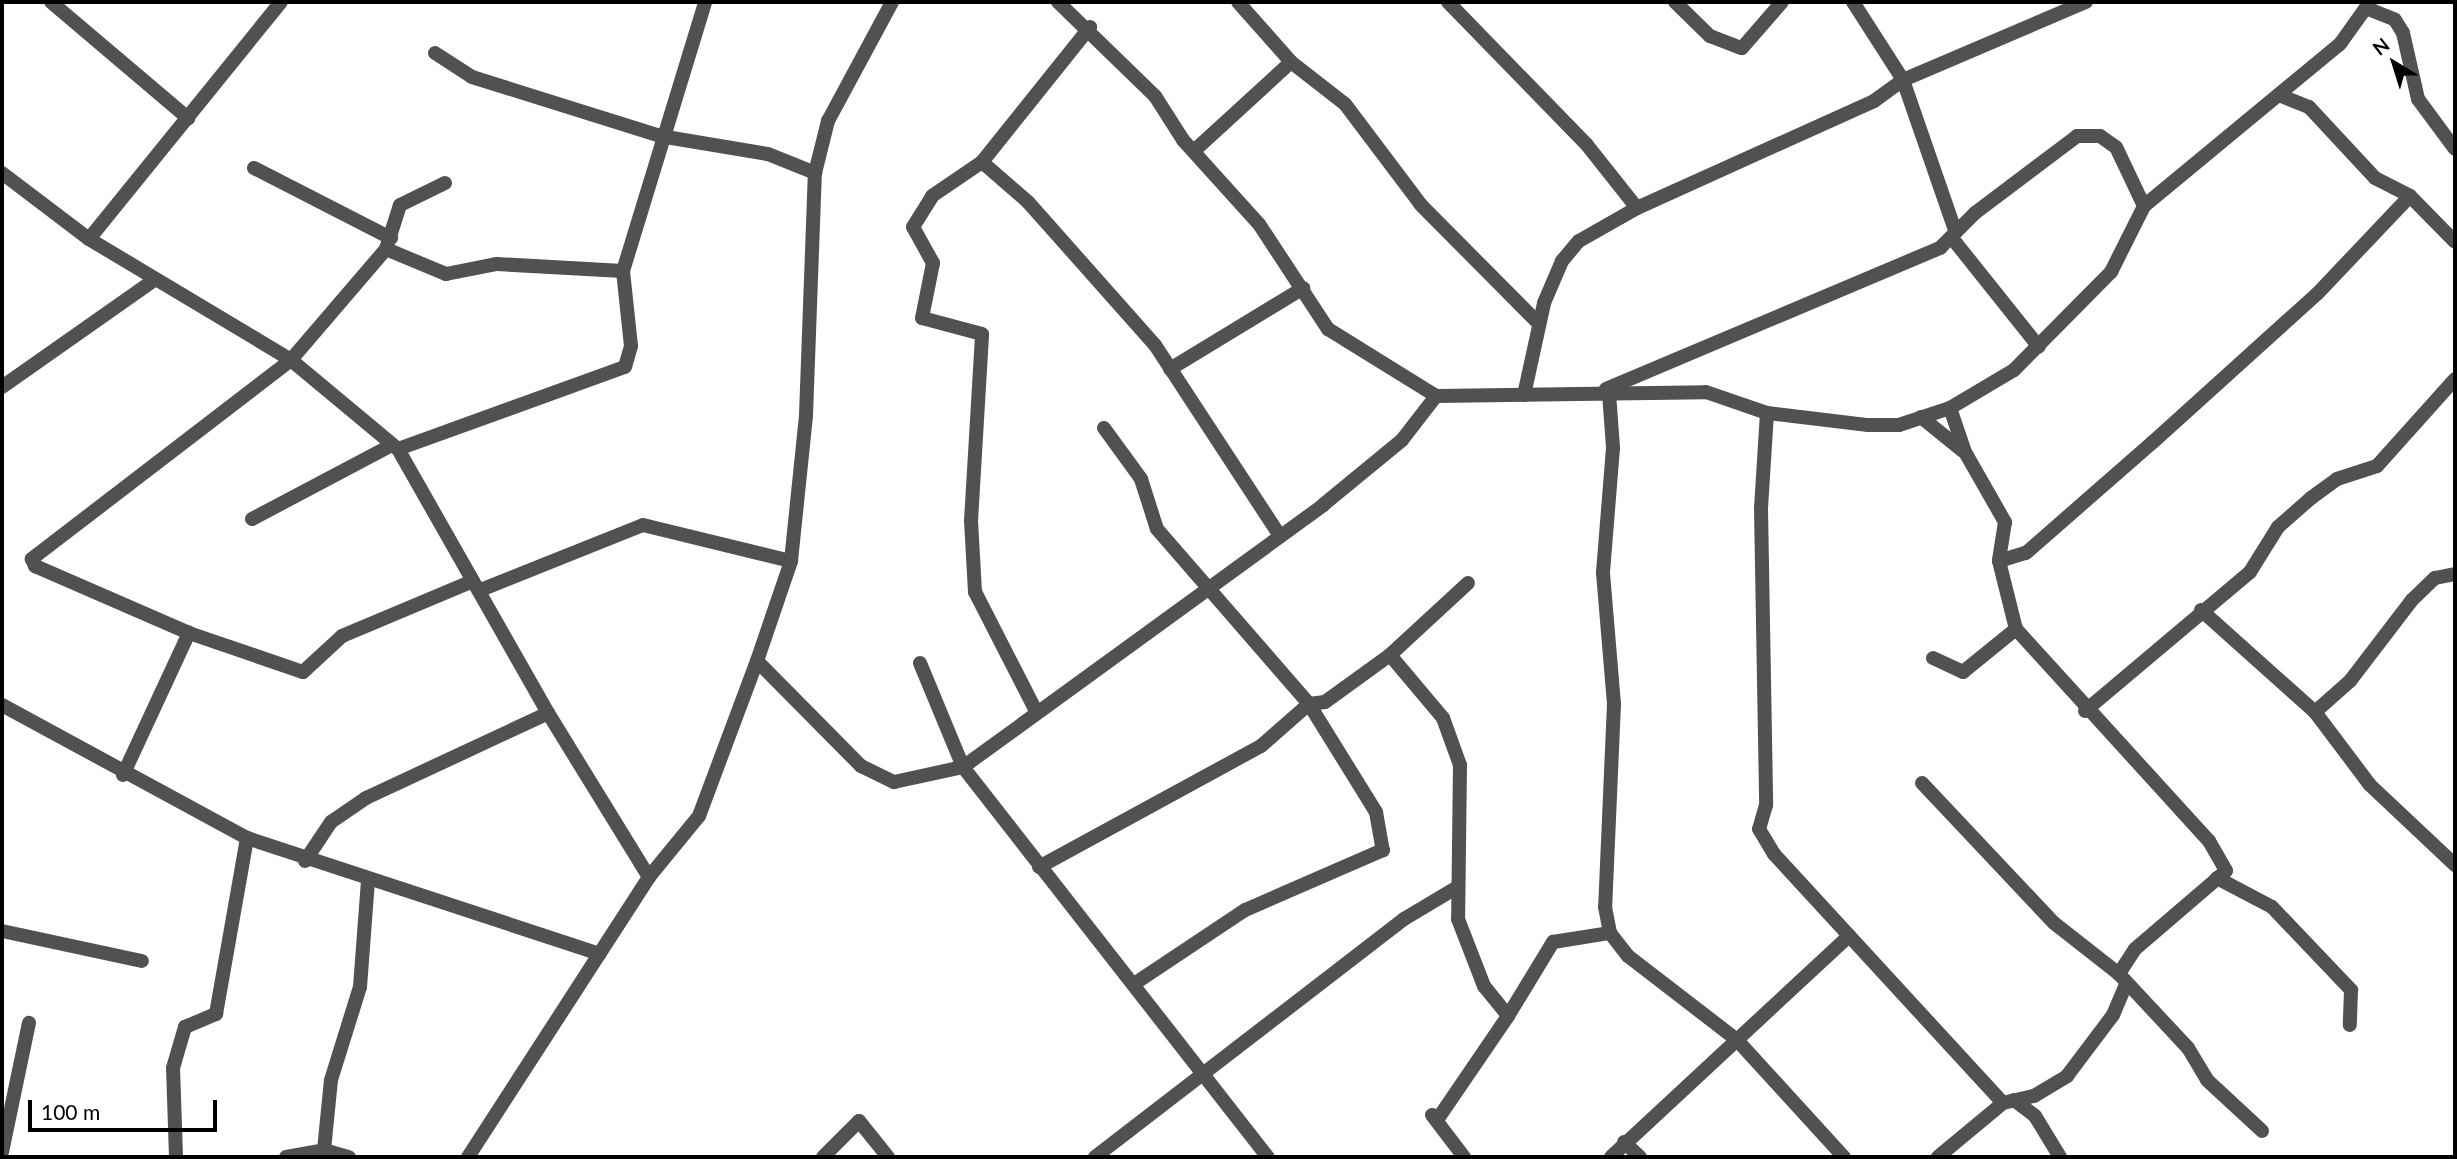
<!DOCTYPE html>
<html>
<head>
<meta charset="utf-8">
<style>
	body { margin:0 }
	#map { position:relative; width:2457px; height:1159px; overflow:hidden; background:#fff; font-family:Lato,sans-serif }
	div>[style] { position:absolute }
	.minor>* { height:14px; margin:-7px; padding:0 7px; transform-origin:7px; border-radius:7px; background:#515151 }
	span { translate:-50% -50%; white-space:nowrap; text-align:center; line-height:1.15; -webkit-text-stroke:6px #fff; paint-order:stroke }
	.frame { position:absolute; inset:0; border:4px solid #000; pointer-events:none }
	.north { position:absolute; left:2359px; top:28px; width:70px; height:70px; -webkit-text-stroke:5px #fff; paint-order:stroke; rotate:322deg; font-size:19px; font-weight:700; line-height:28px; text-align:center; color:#000 }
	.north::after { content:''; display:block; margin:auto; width:24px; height:32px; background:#000; clip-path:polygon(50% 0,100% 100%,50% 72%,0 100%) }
	.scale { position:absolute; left:28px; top:1100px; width:189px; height:32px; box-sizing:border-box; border:4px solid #000; border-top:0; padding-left:9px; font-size:21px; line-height:24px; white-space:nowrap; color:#000; -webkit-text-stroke:5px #fff; paint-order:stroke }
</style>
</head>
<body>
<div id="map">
	<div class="minor">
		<i style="left:51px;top:2px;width:180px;rotate:40.3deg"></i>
		<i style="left:1058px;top:2px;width:135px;rotate:44.1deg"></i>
		<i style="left:1155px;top:96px;width:52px;rotate:57.5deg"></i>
		<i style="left:1183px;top:140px;width:113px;rotate:47.9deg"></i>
		<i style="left:1259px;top:224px;width:126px;rotate:56.7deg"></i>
		<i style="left:1328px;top:329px;width:127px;rotate:31.8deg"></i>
		<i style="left:1436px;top:396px;width:270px;rotate:-0.8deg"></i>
		<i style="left:1706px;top:392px;width:65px;rotate:19deg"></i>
		<i style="left:1767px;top:413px;width:102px;rotate:6.8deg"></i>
		<i style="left:1868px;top:425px;width:31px"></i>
		<i style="left:1899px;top:425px;width:54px;rotate:-18.4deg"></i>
		<i style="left:1950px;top:408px;width:74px;rotate:-30.7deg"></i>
		<i style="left:2014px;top:370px;width:138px;rotate:-45.3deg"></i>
		<i style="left:2111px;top:272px;width:74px;rotate:-63.4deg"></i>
		<i style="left:2144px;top:206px;width:254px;rotate:-39.6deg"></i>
		<i style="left:2340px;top:44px;width:52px;rotate:-54.5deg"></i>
		<i style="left:1238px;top:2px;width:80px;rotate:48.5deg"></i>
		<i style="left:1291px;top:62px;width:68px;rotate:37.9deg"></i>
		<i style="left:1345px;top:104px;width:126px;rotate:53deg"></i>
		<i style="left:1421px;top:205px;width:165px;rotate:45.2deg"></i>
		<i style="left:1448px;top:2px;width:199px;rotate:45.8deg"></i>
		<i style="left:1587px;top:145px;width:80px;rotate:51.6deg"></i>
		<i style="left:1675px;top:2px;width:49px;rotate:44.2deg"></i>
		<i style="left:1710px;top:36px;width:34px;rotate:21deg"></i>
		<i style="left:1742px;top:48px;width:61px;rotate:-49deg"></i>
		<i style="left:1853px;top:2px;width:93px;rotate:57.3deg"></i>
		<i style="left:1903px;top:80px;width:159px;rotate:70.9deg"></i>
		<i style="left:2366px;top:8px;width:31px;rotate:22deg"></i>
		<i style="left:2395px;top:20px;width:15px;rotate:58deg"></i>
		<i style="left:2403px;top:33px;width:68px;rotate:77.2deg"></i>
		<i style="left:2418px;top:99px;width:62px;rotate:53.5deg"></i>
		<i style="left:435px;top:53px;width:44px;rotate:33deg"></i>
		<i style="left:472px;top:77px;width:197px;rotate:17.4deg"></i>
		<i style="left:660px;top:136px;width:109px;rotate:9.5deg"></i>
		<i style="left:768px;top:154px;width:51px;rotate:22deg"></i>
		<i style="left:2279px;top:95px;width:32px;rotate:22deg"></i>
		<i style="left:2309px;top:107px;width:97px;rotate:47.1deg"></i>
		<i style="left:2375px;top:178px;width:39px;rotate:27deg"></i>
		<i style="left:2410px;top:196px;width:64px;rotate:45.6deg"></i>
		<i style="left:1195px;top:150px;width:130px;rotate:-42.5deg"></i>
		<i style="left:982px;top:162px;width:61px;rotate:41deg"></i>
		<i style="left:1028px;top:202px;width:191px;rotate:48.4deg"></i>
		<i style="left:1155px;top:345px;width:228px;rotate:56.8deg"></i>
		<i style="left:254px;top:168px;width:154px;rotate:27.1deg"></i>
		<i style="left:2px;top:173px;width:109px;rotate:37.2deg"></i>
		<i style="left:89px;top:239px;width:235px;rotate:30.9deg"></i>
		<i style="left:291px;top:360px;width:139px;rotate:39.8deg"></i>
		<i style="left:398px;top:449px;width:304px;rotate:60.4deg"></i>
		<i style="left:548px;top:713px;width:193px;rotate:58.4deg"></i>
		<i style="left:445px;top:183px;width:50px;rotate:153.9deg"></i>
		<i style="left:400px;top:205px;width:46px;rotate:107.7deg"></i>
		<i style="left:386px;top:249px;width:146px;rotate:130.6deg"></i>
		<i style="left:291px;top:360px;width:327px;rotate:142.5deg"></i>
		<i style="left:32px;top:559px;width:8px;rotate:67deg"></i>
		<i style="left:35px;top:566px;width:168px;rotate:23.5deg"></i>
		<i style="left:189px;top:633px;width:120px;rotate:18.9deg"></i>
		<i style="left:303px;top:672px;width:53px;rotate:-42.7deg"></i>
		<i style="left:342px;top:636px;width:142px;rotate:-22.8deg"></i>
		<i style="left:1952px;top:238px;width:139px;rotate:51.4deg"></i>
		<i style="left:89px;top:239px;width:305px;rotate:-51deg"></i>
		<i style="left:386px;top:249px;width:65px;rotate:22.6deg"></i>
		<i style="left:446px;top:274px;width:52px;rotate:-11.1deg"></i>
		<i style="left:497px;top:264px;width:126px;rotate:3.2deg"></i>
		<i style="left:1170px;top:369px;width:156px;rotate:-31.3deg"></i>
		<i style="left:2px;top:387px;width:186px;rotate:-35.1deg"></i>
		<i style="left:1606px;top:389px;width:363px;rotate:-22.9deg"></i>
		<i style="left:1940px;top:248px;width:49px;rotate:-45deg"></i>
		<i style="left:1975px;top:213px;width:128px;rotate:-37deg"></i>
		<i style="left:2077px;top:136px;width:23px"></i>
		<i style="left:2100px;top:136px;width:19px;rotate:35deg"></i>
		<i style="left:2116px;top:147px;width:65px;rotate:64.6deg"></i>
		<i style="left:1609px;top:393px;width:55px;rotate:85.8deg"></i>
		<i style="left:1613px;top:448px;width:125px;rotate:94.6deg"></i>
		<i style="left:1603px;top:573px;width:131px;rotate:85.2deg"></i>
		<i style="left:1614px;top:704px;width:203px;rotate:92.5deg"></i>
		<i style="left:1605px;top:907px;width:26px;rotate:79deg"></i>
		<i style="left:1610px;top:933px;width:29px;rotate:52deg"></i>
		<i style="left:1628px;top:956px;width:138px;rotate:37.6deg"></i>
		<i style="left:1737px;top:1040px;width:159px;rotate:47.6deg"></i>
		<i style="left:1524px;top:395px;width:94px;rotate:-77.7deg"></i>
		<i style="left:1544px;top:303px;width:46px;rotate:-66.8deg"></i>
		<i style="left:1562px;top:261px;width:26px;rotate:-50deg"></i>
		<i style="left:1579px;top:241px;width:67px;rotate:-29.6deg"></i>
		<i style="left:1637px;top:208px;width:260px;rotate:-24.3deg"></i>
		<i style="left:1874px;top:101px;width:36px;rotate:-36deg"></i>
		<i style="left:1903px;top:80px;width:199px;rotate:-23.1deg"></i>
		<i style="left:1950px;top:408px;width:46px;rotate:71.2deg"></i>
		<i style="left:1965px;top:452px;width:81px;rotate:60.3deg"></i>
		<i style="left:2005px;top:522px;width:39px;rotate:99deg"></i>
		<i style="left:1999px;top:561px;width:70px;rotate:76deg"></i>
		<i style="left:2016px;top:629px;width:287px;rotate:47.7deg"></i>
		<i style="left:2209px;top:841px;width:34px;rotate:60deg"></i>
		<i style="left:2226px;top:871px;width:120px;rotate:139.4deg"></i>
		<i style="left:2135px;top:949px;width:30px;rotate:123deg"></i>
		<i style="left:1767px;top:413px;width:95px;rotate:93.6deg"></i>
		<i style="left:1761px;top:508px;width:297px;rotate:89deg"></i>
		<i style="left:1766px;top:805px;width:25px;rotate:106deg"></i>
		<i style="left:1759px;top:829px;width:29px;rotate:59deg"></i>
		<i style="left:1774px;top:854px;width:338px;rotate:47.4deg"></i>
		<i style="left:1921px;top:417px;width:54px;rotate:39deg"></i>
		<i style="left:1104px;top:428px;width:63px;rotate:54deg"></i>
		<i style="left:1141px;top:479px;width:52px;rotate:72.3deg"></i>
		<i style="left:1157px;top:529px;width:232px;rotate:49deg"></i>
		<i style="left:1309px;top:704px;width:127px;rotate:58.2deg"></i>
		<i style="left:1376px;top:812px;width:39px;rotate:80deg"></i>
		<i style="left:1383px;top:850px;width:150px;rotate:156.5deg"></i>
		<i style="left:1245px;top:910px;width:133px;rotate:146.3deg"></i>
		<i style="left:398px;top:449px;width:241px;rotate:-19.9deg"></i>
		<i style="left:625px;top:367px;width:22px;rotate:-74deg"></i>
		<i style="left:631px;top:346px;width:75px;rotate:-96.1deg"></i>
		<i style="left:623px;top:271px;width:281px;rotate:-73deg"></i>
		<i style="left:252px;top:519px;width:158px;rotate:-27.9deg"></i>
		<i style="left:1999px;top:561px;width:28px;rotate:-17deg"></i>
		<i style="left:2026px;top:553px;width:169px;rotate:-41.2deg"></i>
		<i style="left:2153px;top:442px;width:221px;rotate:-42.1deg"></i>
		<i style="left:2317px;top:294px;width:135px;rotate:-46.5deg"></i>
		<i style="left:483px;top:589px;width:172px;rotate:-21.8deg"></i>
		<i style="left:643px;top:525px;width:152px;rotate:13.7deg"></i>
		<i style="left:2201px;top:610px;width:153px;rotate:41.8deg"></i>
		<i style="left:2315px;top:712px;width:91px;rotate:53deg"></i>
		<i style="left:2370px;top:785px;width:117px;rotate:43.3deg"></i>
		<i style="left:1390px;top:655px;width:82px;rotate:49.9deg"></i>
		<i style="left:1443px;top:718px;width:50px;rotate:70.1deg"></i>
		<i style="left:1460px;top:765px;width:154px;rotate:90.7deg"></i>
		<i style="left:1458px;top:919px;width:72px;rotate:68.8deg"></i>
		<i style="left:1484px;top:986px;width:38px;rotate:51deg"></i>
		<i style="left:1508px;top:1016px;width:126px;rotate:124.3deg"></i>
		<i style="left:1933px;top:658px;width:33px;rotate:25deg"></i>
		<i style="left:1963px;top:672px;width:68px;rotate:-39.1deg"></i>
		<i style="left:757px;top:661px;width:148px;rotate:45.3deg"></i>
		<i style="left:861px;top:766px;width:37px;rotate:26deg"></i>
		<i style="left:894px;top:782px;width:71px;rotate:-12.3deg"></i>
		<i style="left:963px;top:767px;width:445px;rotate:-36deg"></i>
		<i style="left:1323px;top:505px;width:102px;rotate:-39.4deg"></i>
		<i style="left:1402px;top:440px;width:56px;rotate:-52.3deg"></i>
		<i style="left:920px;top:663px;width:113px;rotate:67.5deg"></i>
		<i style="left:963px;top:767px;width:495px;rotate:52deg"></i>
		<i style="left:2px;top:705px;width:279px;rotate:28.5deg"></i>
		<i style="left:247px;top:838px;width:371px;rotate:18.2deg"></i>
		<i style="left:1036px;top:711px;width:134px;rotate:-117.1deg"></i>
		<i style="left:975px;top:592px;width:71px;rotate:-93.2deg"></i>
		<i style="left:971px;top:521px;width:187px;rotate:-86.6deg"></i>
		<i style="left:982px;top:334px;width:62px;rotate:-165.1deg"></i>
		<i style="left:922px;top:318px;width:56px;rotate:-78.7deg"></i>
		<i style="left:933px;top:263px;width:41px;rotate:-119.1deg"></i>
		<i style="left:913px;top:227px;width:36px;rotate:-58deg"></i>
		<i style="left:932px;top:196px;width:60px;rotate:-34.2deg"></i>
		<i style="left:982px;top:162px;width:173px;rotate:-51.3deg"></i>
		<i style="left:2085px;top:711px;width:216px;rotate:-40.1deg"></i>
		<i style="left:2250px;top:572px;width:53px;rotate:-58.1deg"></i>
		<i style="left:2278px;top:527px;width:44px;rotate:-41.3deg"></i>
		<i style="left:2311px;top:498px;width:32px;rotate:-36deg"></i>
		<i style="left:2337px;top:479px;width:42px;rotate:-18deg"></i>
		<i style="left:2377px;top:466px;width:117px;rotate:-48.1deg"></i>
		<i style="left:2315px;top:712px;width:47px;rotate:-41.5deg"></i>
		<i style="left:2350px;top:681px;width:102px;rotate:-52.6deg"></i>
		<i style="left:2412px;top:600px;width:32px;rotate:-44deg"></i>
		<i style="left:2435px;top:578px;width:20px;rotate:-11deg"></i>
		<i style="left:123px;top:775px;width:157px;rotate:-65.1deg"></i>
		<i style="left:1922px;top:783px;width:192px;rotate:46.7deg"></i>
		<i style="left:2054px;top:923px;width:83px;rotate:38.1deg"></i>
		<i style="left:2119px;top:974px;width:101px;rotate:47deg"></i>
		<i style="left:2188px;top:1048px;width:37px;rotate:59deg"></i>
		<i style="left:2207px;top:1080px;width:75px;rotate:42.8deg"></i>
		<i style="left:305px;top:861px;width:47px;rotate:-56.3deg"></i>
		<i style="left:331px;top:822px;width:42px;rotate:-34.4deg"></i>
		<i style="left:366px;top:798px;width:201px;rotate:-25deg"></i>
		<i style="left:1039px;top:867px;width:253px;rotate:-28.6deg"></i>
		<i style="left:1261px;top:746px;width:64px;rotate:-41.2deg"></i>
		<i style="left:1309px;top:704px;width:16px;rotate:-7deg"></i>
		<i style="left:1325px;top:702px;width:80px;rotate:-35.9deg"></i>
		<i style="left:1390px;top:655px;width:106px;rotate:-42.7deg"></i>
		<i style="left:2217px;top:878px;width:62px;rotate:27.8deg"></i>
		<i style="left:2272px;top:907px;width:115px;rotate:46.4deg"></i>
		<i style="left:2351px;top:990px;width:35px;rotate:92deg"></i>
		<i style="left:2px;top:931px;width:143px;rotate:12.1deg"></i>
		<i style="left:1508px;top:1016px;width:87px;rotate:-58.7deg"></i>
		<i style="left:1553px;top:942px;width:58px;rotate:-9deg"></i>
		<i style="left:2014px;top:1100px;width:26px;rotate:37deg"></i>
		<i style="left:2035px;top:1116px;width:48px;rotate:58.6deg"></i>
		<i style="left:1432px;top:1115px;width:53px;rotate:52.7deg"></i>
		<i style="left:1624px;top:1142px;width:22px;rotate:43deg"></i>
		<i style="left:324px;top:1150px;width:70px;rotate:-84.3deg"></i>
		<i style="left:331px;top:1080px;width:97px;rotate:-72.7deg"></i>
		<i style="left:360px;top:987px;width:107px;rotate:-85.7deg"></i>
		<i style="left:2px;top:1152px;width:132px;rotate:-78.2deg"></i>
		<i style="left:176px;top:1157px;width:89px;rotate:-91.9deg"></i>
		<i style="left:173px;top:1068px;width:43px;rotate:-73.7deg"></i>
		<i style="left:185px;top:1027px;width:34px;rotate:-23deg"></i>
		<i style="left:216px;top:1014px;width:179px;rotate:-80deg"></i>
		<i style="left:286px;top:1157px;width:39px;rotate:-10deg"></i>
		<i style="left:324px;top:1150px;width:26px;rotate:16deg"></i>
		<i style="left:468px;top:1157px;width:333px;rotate:-57.1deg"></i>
		<i style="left:649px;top:877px;width:79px;rotate:-50.7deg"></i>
		<i style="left:699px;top:816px;width:165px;rotate:-69.5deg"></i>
		<i style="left:757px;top:661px;width:106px;rotate:-71.2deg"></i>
		<i style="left:791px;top:561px;width:147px;rotate:-84.1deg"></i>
		<i style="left:806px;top:415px;width:242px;rotate:-87.9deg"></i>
		<i style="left:815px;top:173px;width:54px;rotate:-76deg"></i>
		<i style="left:828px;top:121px;width:135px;rotate:-61.7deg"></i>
		<i style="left:823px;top:1157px;width:51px;rotate:-45deg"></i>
		<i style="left:859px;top:1121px;width:46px;rotate:51.1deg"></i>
		<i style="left:1095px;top:1157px;width:390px;rotate:-37.6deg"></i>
		<i style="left:1404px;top:919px;width:61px;rotate:-30.8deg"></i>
		<i style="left:1611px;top:1157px;width:325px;rotate:-42.9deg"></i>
		<i style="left:1938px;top:1157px;width:85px;rotate:-39.7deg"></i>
		<i style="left:2003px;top:1103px;width:32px;rotate:-13deg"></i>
		<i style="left:2034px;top:1096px;width:39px;rotate:-31deg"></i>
		<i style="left:2067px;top:1076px;width:76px;rotate:-53deg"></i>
		<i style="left:2113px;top:1015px;width:34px;rotate:-67deg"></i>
	</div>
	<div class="frame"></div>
	<div class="north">N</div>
	<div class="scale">100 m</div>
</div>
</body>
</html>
